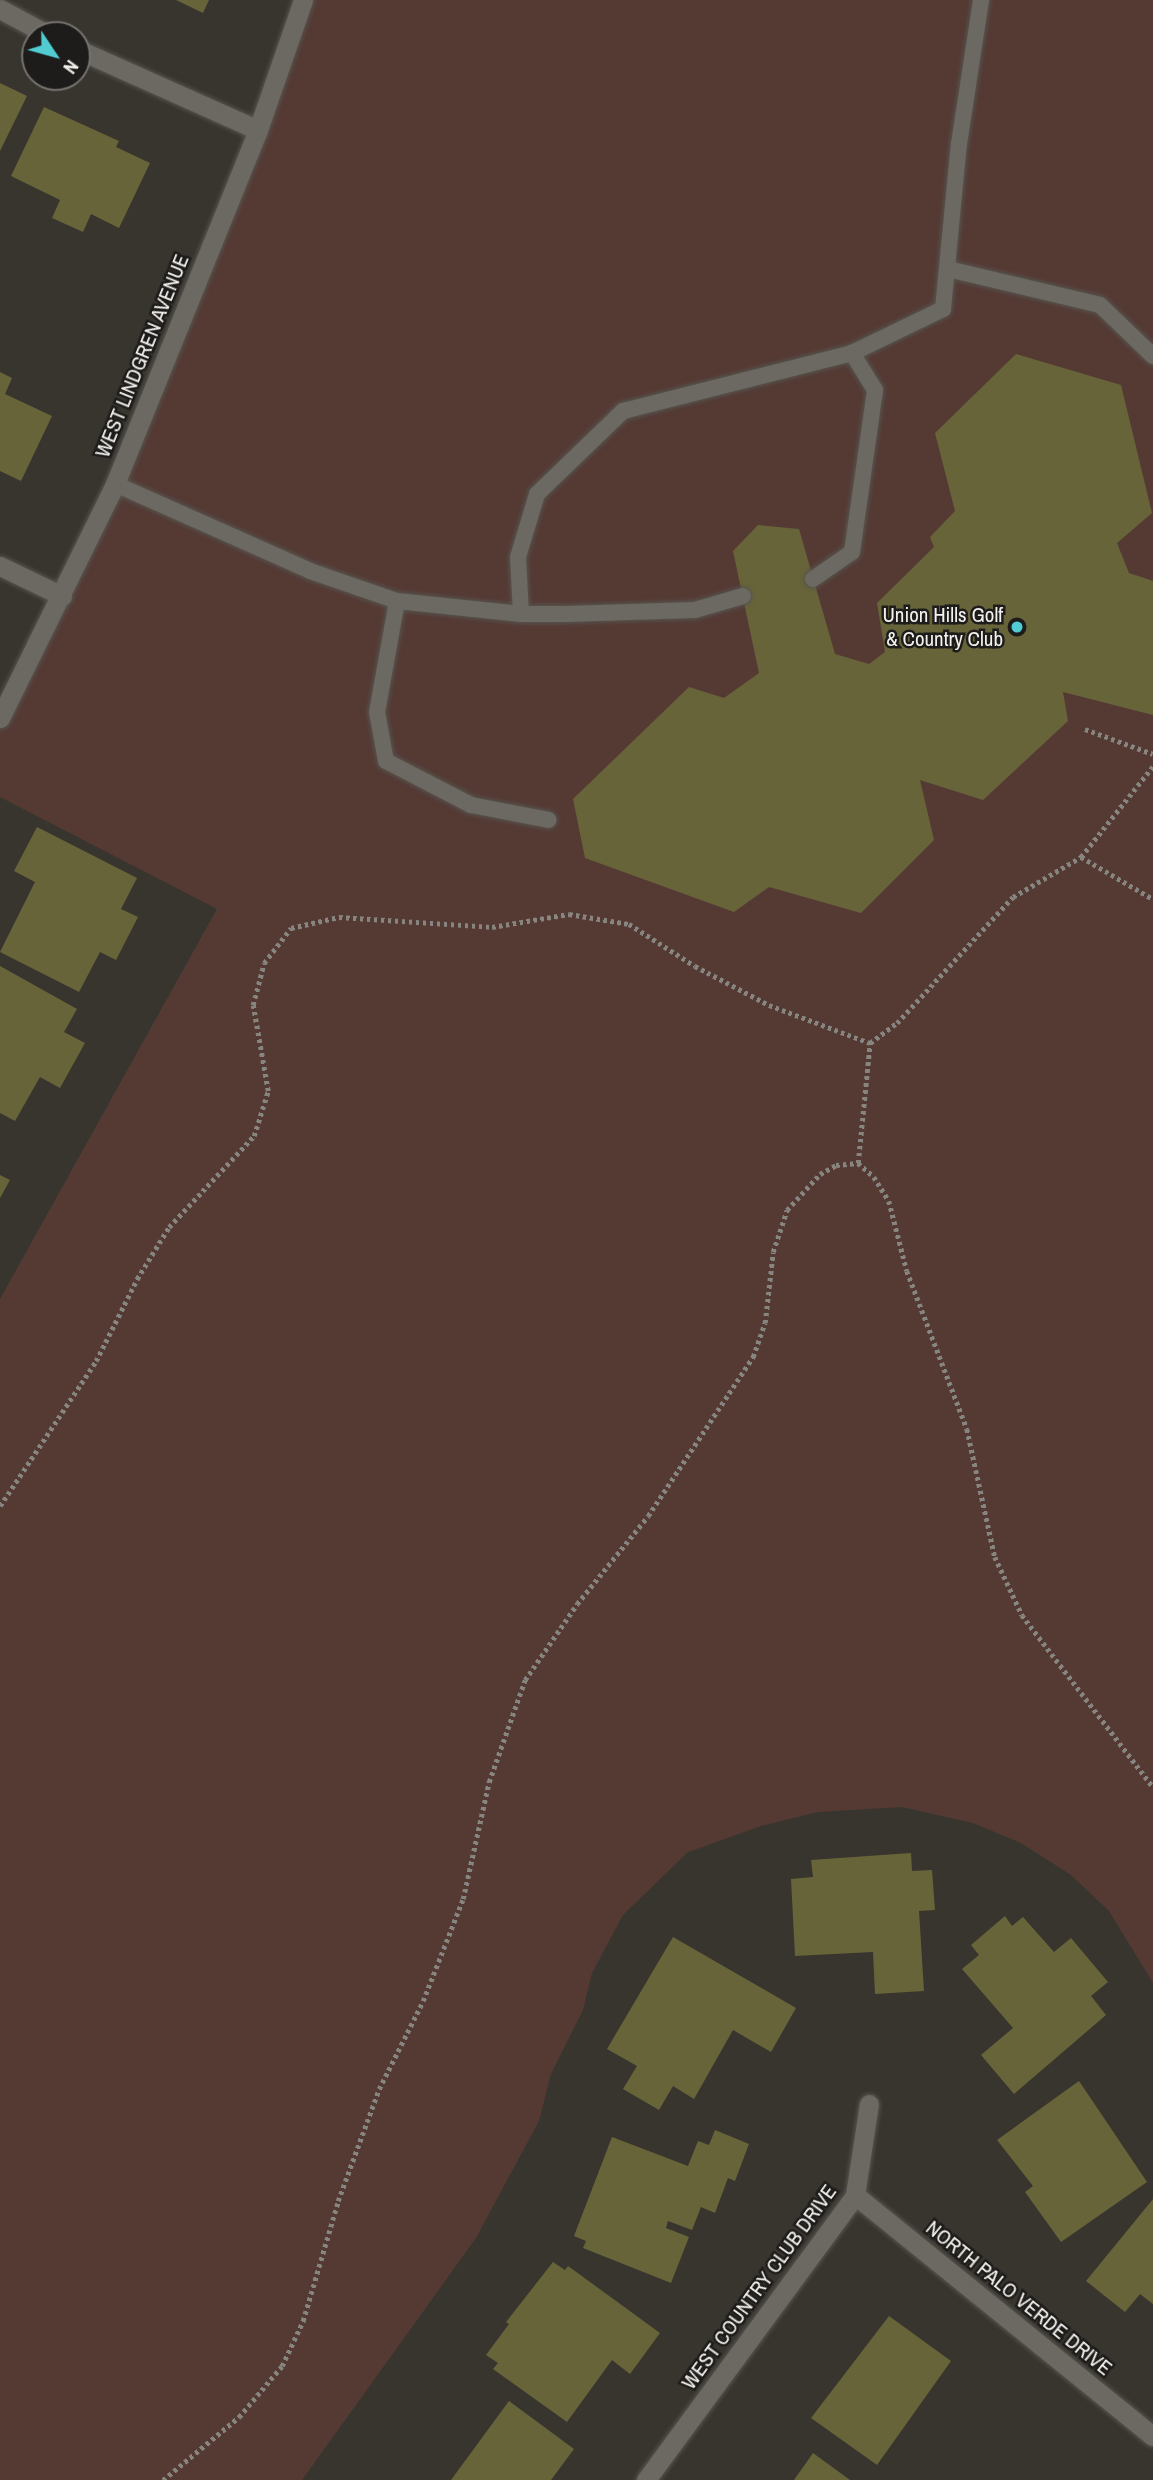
<!DOCTYPE html>
<html>
<head>
<meta charset="utf-8">
<style>
	body { margin:0 }
	#map { position:relative; width:1153px; height:2480px; overflow:hidden; background:#38352f; font-family:"Archivo Narrow",sans-serif }
	div>[style] { position:absolute }
	.green>* { inset:0; background:#553a34 }
	.building>* { inset:0; background:#686439 }
	.path>* { height:4.5px; margin-top:-2.25px; transform-origin:0; background:repeating-linear-gradient(90deg,#878580 0 3.5px,transparent 0 7px) }
	.roads { filter:drop-shadow(0 0 2px #56544f) drop-shadow(0 0 2px #56544f) }
	.service>* { height:16px; margin:-8px; padding:0 8px; transform-origin:8px; border-radius:8px; background:#6c6862 }
	.minor>* { height:19px; margin:-9.5px; padding:0 9.5px; transform-origin:9.5px; border-radius:9.5px; background:#6c6862 }
	.tertiary>* { height:19px; margin:-9.5px; padding:0 9.5px; transform-origin:9.5px; border-radius:9.5px; background:#6c6862 }
	.dots>* { width:19px; height:19px; translate:-50% -50%; box-sizing:border-box; border:4px solid #1e1c1a; border-radius:50% }
	span { translate:-50% -50%; white-space:nowrap; text-align:center; line-height:1.15; -webkit-text-stroke:5px #1e1c1a; paint-order:stroke }
	.street-label { font-size:21px; color:#f4f2ef }
	.poi-label { font-size:21px; color:#f4f2ef }
	.right { translate:-100% -50%; text-align:right }
	.north { position:absolute; left:21px; top:21px; width:70px; height:70px; box-sizing:border-box; background:#1e1c1a; border:2px solid #74726f; border-radius:50%; rotate:126deg; font-size:19px; font-weight:700; line-height:28px; text-align:center; color:#f4f2ef }
	.north::after { content:''; display:block; margin:auto; width:24px; height:32px; background:#51ccd3; clip-path:polygon(50% 0,100% 100%,50% 72%,0 100%) }
</style>
</head>
<body>
<div id="map">
	<div class="green">
		<i style="clip-path:polygon(303px 0,1153px 0,1153px 1983px,1109px 1911px,1071px 1875px,1021px 1843px,973px 1823px,902px 1807px,818px 1812px,761px 1826px,688px 1852px,623px 1915px,592px 1973px,583px 2010px,551px 2074px,539px 2121px,476px 2238px,302px 2480px,0 2480px,0 1299px,217px 909px,0 797px,0 718px,62px 596px)"></i>
	</div>
	<div class="building">
		<i style="clip-path:polygon(176px 0,209px 0,203px 13px)"></i>
		<i style="clip-path:polygon(0 83px,27px 96px,0 151px)"></i>
		<i style="clip-path:polygon(44px 107px,119px 141px,116px 147px,150px 163px,119px 228px,91px 214px,83px 232px,52px 218px,60px 200px,11px 176px)"></i>
		<i style="clip-path:polygon(1016px 354px,1121px 385px,1152px 513px,1117px 543px,1129px 573px,1153px 581px,1153px 715px,1063px 692px,1068px 721px,983px 800px,920px 780px,934px 840px,861px 913px,769px 887px,734px 912px,585px 858px,573px 799px,689px 687px,724px 698px,759px 673px,733px 551px,758px 525px,799px 529px,835px 654px,869px 664px,885px 652px,877px 603px,934px 547px,930px 537px,955px 511px,935px 433px)"></i>
		<i style="clip-path:polygon(0 372px,12px 378px,5px 394px,52px 416px,21px 481px,0 471px)"></i>
		<i style="clip-path:polygon(37px 827px,137px 878px,121px 909px,138px 917px,116px 960px,100px 952px,79px 992px,0 952px,35px 882px,14px 871px)"></i>
		<i style="clip-path:polygon(0 966px,77px 1009px,64px 1032px,85px 1043px,60px 1088px,40px 1077px,15px 1121px,0 1113px)"></i>
		<i style="clip-path:polygon(0 1175px,10px 1180px,0 1198px)"></i>
		<i style="clip-path:polygon(911px 1853px,912px 1871px,932px 1870px,935px 1910px,919px 1911px,924px 1991px,875px 1994px,873px 1952px,795px 1956px,791px 1879px,813px 1877px,811px 1860px)"></i>
		<i style="clip-path:polygon(1005px 1916px,1012px 1926px,1023px 1917px,1054px 1952px,1071px 1938px,1108px 1982px,1091px 1996px,1106px 2015px,1014px 2094px,981px 2055px,1013px 2028px,962px 1969px,979px 1955px,971px 1945px)"></i>
		<i style="clip-path:polygon(673px 1937px,796px 2008px,771px 2052px,733px 2030px,694px 2099px,673px 2086px,659px 2110px,623px 2089px,637px 2066px,607px 2049px)"></i>
		<i style="clip-path:polygon(1079px 2081px,1147px 2182px,1061px 2242px,1025px 2192px,1033px 2186px,997px 2140px)"></i>
		<i style="clip-path:polygon(715px 2130px,749px 2144px,735px 2181px,728px 2178px,715px 2213px,701px 2207px,692px 2230px,668px 2221px,666px 2228px,689px 2237px,671px 2283px,583px 2248px,586px 2241px,574px 2236px,612px 2137px,688px 2166px,698px 2141px,709px 2145px)"></i>
		<i style="clip-path:polygon(1153px 2199px,1153px 2304px,1140px 2294px,1125px 2312px,1086px 2281px)"></i>
		<i style="clip-path:polygon(553px 2262px,565px 2270px,568px 2266px,660px 2333px,630px 2374px,612px 2360px,567px 2422px,493px 2369px,498px 2363px,486px 2355px,509px 2324px,506px 2322px)"></i>
		<i style="clip-path:polygon(889px 2316px,951px 2361px,877px 2465px,811px 2418px)"></i>
		<i style="clip-path:polygon(509px 2401px,574px 2449px,551px 2480px,451px 2480px)"></i>
		<i style="clip-path:polygon(813px 2453px,850px 2480px,794px 2480px)"></i>
	</div>
	<div class="path">
		<i style="left:1085px;top:729px;width:72px;rotate:20.2deg"></i>
		<i style="left:1081px;top:857px;width:83px;rotate:30.3deg"></i>
		<i style="left:858px;top:1163px;width:121px;rotate:-84.3deg"></i>
		<i style="left:870px;top:1043px;width:34px;rotate:-37deg"></i>
		<i style="left:897px;top:1023px;width:171px;rotate:-47.4deg"></i>
		<i style="left:1013px;top:897px;width:79px;rotate:-30.5deg"></i>
		<i style="left:1081px;top:857px;width:116px;rotate:-51.6deg"></i>
		<i style="left:0;top:1506px;width:174px;rotate:-56.5deg"></i>
		<i style="left:96px;top:1361px;width:92px;rotate:-63.4deg"></i>
		<i style="left:137px;top:1279px;width:61px;rotate:-58.4deg"></i>
		<i style="left:169px;top:1227px;width:125px;rotate:-47deg"></i>
		<i style="left:254px;top:1136px;width:47px;rotate:-72.7deg"></i>
		<i style="left:268px;top:1091px;width:87px;rotate:-99.9deg"></i>
		<i style="left:253px;top:1005px;width:43px;rotate:-75.3deg"></i>
		<i style="left:264px;top:963px;width:44px;rotate:-52.4deg"></i>
		<i style="left:291px;top:928px;width:49px;rotate:-12.9deg"></i>
		<i style="left:339px;top:917px;width:153px;rotate:3.7deg"></i>
		<i style="left:492px;top:927px;width:78px;rotate:-9.6deg"></i>
		<i style="left:569px;top:914px;width:61px;rotate:9.5deg"></i>
		<i style="left:629px;top:924px;width:78px;rotate:32.5deg"></i>
		<i style="left:695px;top:966px;width:84px;rotate:27.8deg"></i>
		<i style="left:769px;top:1005px;width:108px;rotate:20.6deg"></i>
		<i style="left:163px;top:2480px;width:99px;rotate:-39.7deg"></i>
		<i style="left:239px;top:2417px;width:67px;rotate:-49.9deg"></i>
		<i style="left:282px;top:2366px;width:50px;rotate:-65deg"></i>
		<i style="left:303px;top:2321px;width:125px;rotate:-73.7deg"></i>
		<i style="left:338px;top:2201px;width:119px;rotate:-69.9deg"></i>
		<i style="left:379px;top:2089px;width:98px;rotate:-63.4deg"></i>
		<i style="left:423px;top:2001px;width:110px;rotate:-68.6deg"></i>
		<i style="left:463px;top:1899px;width:120px;rotate:-77.5deg"></i>
		<i style="left:489px;top:1782px;width:108px;rotate:-70.6deg"></i>
		<i style="left:525px;top:1680px;width:92px;rotate:-55.6deg"></i>
		<i style="left:577px;top:1604px;width:113px;rotate:-51.1deg"></i>
		<i style="left:648px;top:1516px;width:191px;rotate:-56.6deg"></i>
		<i style="left:753px;top:1357px;width:36px;rotate:-71deg"></i>
		<i style="left:765px;top:1323px;width:71px;rotate:-83.6deg"></i>
		<i style="left:773px;top:1252px;width:44px;rotate:-71.6deg"></i>
		<i style="left:787px;top:1210px;width:49px;rotate:-47.5deg"></i>
		<i style="left:820px;top:1174px;width:18px;rotate:-29deg"></i>
		<i style="left:836px;top:1165px;width:22px;rotate:-5deg"></i>
		<i style="left:858px;top:1163px;width:21px;rotate:41deg"></i>
		<i style="left:874px;top:1177px;width:28px;rotate:58deg"></i>
		<i style="left:889px;top:1201px;width:72px;rotate:75.6deg"></i>
		<i style="left:907px;top:1271px;width:169px;rotate:69.2deg"></i>
		<i style="left:967px;top:1429px;width:131px;rotate:77.7deg"></i>
		<i style="left:995px;top:1557px;width:64px;rotate:65deg"></i>
		<i style="left:1022px;top:1615px;width:216px;rotate:52.7deg"></i>
	</div>
	<div class="roads">
		<div class="service">
			<i style="left:948px;top:269px;width:156px;rotate:13.3deg"></i>
			<i style="left:1100px;top:305px;width:74px;rotate:43.9deg"></i>
			<i style="left:115px;top:484px;width:214px;rotate:24deg"></i>
			<i style="left:310px;top:571px;width:92px;rotate:19deg"></i>
			<i style="left:397px;top:601px;width:125px;rotate:6deg"></i>
			<i style="left:521px;top:614px;width:45px"></i>
			<i style="left:566px;top:614px;width:129px;rotate:-1.8deg"></i>
			<i style="left:695px;top:610px;width:50px;rotate:-16.3deg"></i>
			<i style="left:813px;top:579px;width:47px;rotate:-34.7deg"></i>
			<i style="left:852px;top:552px;width:164px;rotate:-81.9deg"></i>
			<i style="left:875px;top:390px;width:44px;rotate:-121.9deg"></i>
			<i style="left:397px;top:601px;width:113px;rotate:100.2deg"></i>
			<i style="left:377px;top:712px;width:50px;rotate:79.6deg"></i>
			<i style="left:386px;top:761px;width:96px;rotate:27.4deg"></i>
			<i style="left:471px;top:805px;width:79px;rotate:10.9deg"></i>
			<i style="left:521px;top:614px;width:57px;rotate:-93deg"></i>
			<i style="left:518px;top:557px;width:66px;rotate:-73.2deg"></i>
			<i style="left:537px;top:494px;width:120px;rotate:-44deg"></i>
			<i style="left:623px;top:411px;width:236px;rotate:-14.2deg"></i>
			<i style="left:852px;top:353px;width:101px;rotate:-25.8deg"></i>
			<i style="left:943px;top:309px;width:166px;rotate:-84.5deg"></i>
			<i style="left:959px;top:144px;width:146px;rotate:-81.3deg"></i>
		</div>
		<div class="minor">
			<i style="left:0;top:9px;width:55px;rotate:28.4deg"></i>
			<i style="left:77px;top:49px;width:198px;rotate:24.1deg"></i>
			<i style="left:0;top:566px;width:69px;rotate:25.8deg"></i>
			<i style="left:855px;top:2195px;width:383px;rotate:39deg"></i>
			<i style="left:646px;top:2480px;width:353px;rotate:-53.7deg"></i>
			<i style="left:855px;top:2195px;width:92px;rotate:-81.3deg"></i>
		</div>
		<div class="tertiary">
			<i style="left:0;top:718px;width:261px;rotate:-63.8deg"></i>
			<i style="left:115px;top:484px;width:382px;rotate:-68deg"></i>
			<i style="left:258px;top:130px;width:138px;rotate:-70.9deg"></i>
		</div>
	</div>
	<div class="dots">
		<i style="left:1017px;top:627px;background:#51ccd3"></i>
	</div>
	<div class="street-label">
		<span style="left:142px;top:356px;rotate:-68deg">WEST LINDGREN AVENUE</span>
		<span style="left:759px;top:2287px;rotate:-54deg">WEST COUNTRY CLUB DRIVE</span>
		<span style="left:1019px;top:2298px;rotate:39deg">NORTH PALO VERDE DRIVE</span>
	</div>
	<div class="poi-label">
		<span class="right" style="left:1003px;top:627px">Union Hills Golf<br>&amp; Country Club</span>
	</div>
	<div class="north">N</div>
</div>
</body>
</html>
